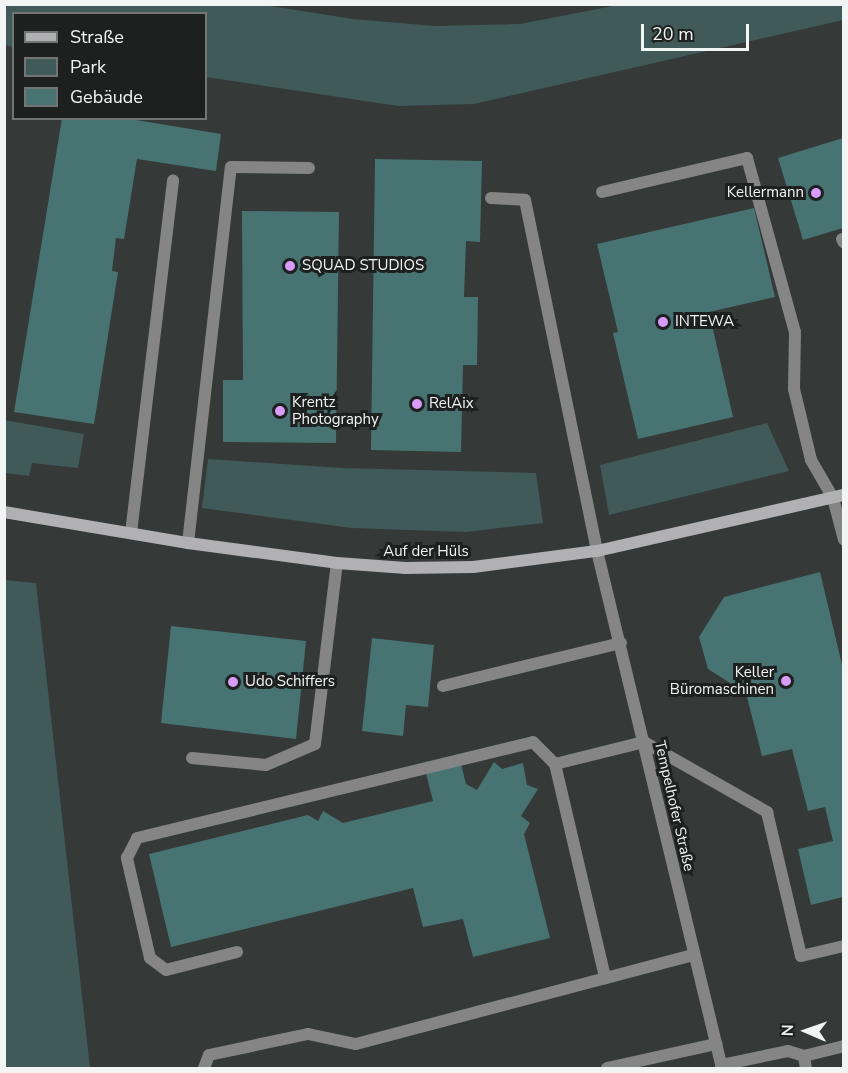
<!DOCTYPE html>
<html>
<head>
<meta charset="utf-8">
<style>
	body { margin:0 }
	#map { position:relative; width:848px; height:1073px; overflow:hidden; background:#353938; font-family:"Nunito Sans",sans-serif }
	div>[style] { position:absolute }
	.green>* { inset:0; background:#3f5a58 }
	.building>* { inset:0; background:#477472 }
	.lane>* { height:12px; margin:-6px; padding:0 6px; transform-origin:6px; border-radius:6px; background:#858586 }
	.street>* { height:12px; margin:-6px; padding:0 6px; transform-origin:6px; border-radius:6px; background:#858586 }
	.secondary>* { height:12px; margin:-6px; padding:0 6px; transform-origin:6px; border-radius:6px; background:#b1b0b2 }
	.dots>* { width:16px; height:16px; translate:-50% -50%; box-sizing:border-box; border:3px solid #1e1f1f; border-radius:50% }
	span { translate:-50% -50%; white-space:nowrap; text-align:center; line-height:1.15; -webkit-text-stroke:6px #1e1f1f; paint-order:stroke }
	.poi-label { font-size:15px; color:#f3f5f5 }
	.right { translate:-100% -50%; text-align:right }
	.left { translate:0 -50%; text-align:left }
	.street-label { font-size:15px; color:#f3f5f5 }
	.frame { position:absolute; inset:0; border:6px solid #f3f5f5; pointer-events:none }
	.legend { position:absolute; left:12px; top:12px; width:195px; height:108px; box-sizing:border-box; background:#1e1f1f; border:2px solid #737575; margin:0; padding:8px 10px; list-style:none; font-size:18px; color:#f3f5f5 }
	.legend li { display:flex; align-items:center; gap:12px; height:30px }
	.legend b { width:30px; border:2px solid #737575 }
	.north { position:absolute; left:776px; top:1001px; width:60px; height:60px; -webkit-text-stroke:4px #1e1f1f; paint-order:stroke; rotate:272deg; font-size:16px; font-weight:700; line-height:24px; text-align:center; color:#f3f5f5 }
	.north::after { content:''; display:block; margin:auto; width:21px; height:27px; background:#f3f5f5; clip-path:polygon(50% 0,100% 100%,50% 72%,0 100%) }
	.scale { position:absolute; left:641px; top:24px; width:108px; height:27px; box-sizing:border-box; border:3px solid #f3f5f5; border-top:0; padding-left:8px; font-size:18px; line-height:21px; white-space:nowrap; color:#f3f5f5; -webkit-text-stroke:4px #1e1f1f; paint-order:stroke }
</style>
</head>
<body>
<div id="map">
	<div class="green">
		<i style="clip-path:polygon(843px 4px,843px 20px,474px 104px,398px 106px,206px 77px,206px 14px,14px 14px,13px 47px,4px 45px,5px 4px,264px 5px,353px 19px,435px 26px,520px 24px,618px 5px)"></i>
		<i style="clip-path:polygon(4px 420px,84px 434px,78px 468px,32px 463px,29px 476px,5px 473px)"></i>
		<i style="clip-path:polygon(767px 423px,789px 471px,609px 515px,600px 465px)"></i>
		<i style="clip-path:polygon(208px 459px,342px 468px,536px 473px,543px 523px,466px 532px,352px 528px,202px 508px)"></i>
		<i style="clip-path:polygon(5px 580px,36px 583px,90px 1068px,5px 1068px)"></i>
	</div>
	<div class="building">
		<i style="clip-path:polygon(62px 118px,124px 118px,221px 134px,216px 171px,137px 159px,124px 239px,116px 238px,112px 271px,118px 272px,94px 424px,14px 412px)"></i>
		<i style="clip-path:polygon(843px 138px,843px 228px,803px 240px,778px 158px)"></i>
		<i style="clip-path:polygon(375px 159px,482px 161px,480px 242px,466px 241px,464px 297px,478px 297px,477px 365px,463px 365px,461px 452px,371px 450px)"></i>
		<i style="clip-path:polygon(754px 208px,775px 297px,709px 312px,733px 417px,638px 439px,613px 333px,618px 332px,597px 244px)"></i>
		<i style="clip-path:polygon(242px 211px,339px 212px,336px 443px,223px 442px,223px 380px,243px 380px)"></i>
		<i style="clip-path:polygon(820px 572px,843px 669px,843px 897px,811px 905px,798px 849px,833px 841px,825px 807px,808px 811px,792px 749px,762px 756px,746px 693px,708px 669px,699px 637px,724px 597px)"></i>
		<i style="clip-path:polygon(171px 626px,306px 641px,296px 739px,161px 723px)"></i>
		<i style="clip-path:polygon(372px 638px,434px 645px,428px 707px,406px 705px,403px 736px,362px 731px)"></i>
		<i style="clip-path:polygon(494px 762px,502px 769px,523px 763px,527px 785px,538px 789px,521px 816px,530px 823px,524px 834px,550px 938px,473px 957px,463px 919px,423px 927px,413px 888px,171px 947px,149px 854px,308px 815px,318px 821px,323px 811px,343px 823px,433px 801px,426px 773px,461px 764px,466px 784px,477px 790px)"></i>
	</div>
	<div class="lane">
		<i style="left:602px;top:192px;width:149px;rotate:-13.2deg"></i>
		<i style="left:747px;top:158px;width:180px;rotate:74.6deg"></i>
		<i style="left:795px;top:332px;width:57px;rotate:91deg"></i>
		<i style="left:794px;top:389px;width:73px;rotate:76.5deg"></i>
		<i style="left:811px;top:460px;width:44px;rotate:59.9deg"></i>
		<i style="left:833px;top:498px;width:43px;rotate:75.3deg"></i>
		<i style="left:491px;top:198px;width:34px;rotate:3deg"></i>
		<i style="left:525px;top:200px;width:358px;rotate:78.4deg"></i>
		<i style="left:842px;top:239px;width:4px;rotate:63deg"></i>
		<i style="left:131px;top:533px;width:355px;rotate:-83.2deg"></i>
		<i style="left:188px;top:543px;width:378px;rotate:-83.5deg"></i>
		<i style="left:231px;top:167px;width:78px;rotate:0.7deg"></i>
		<i style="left:443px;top:686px;width:183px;rotate:-13.6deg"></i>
		<i style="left:192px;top:758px;width:74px;rotate:5.4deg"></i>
		<i style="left:266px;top:765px;width:53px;rotate:-23.2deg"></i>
		<i style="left:315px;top:744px;width:182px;rotate:-83.1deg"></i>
		<i style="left:555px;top:764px;width:92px;rotate:-13.9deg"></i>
		<i style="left:644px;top:742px;width:142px;rotate:29.6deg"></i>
		<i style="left:767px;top:812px;width:148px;rotate:76.7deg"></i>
		<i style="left:801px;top:956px;width:44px;rotate:-13.1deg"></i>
		<i style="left:237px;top:952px;width:73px;rotate:165.8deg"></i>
		<i style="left:166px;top:970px;width:20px;rotate:-143deg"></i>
		<i style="left:150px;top:958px;width:103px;rotate:-103deg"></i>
		<i style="left:127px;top:858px;width:22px;rotate:-63deg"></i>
		<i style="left:137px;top:838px;width:407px;rotate:-13.6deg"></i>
		<i style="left:533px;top:742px;width:31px;rotate:45deg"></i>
		<i style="left:555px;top:764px;width:220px;rotate:76.8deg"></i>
		<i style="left:804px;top:1056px;width:12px;rotate:81deg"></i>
		<i style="left:721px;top:1065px;width:68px;rotate:-11.8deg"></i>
		<i style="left:788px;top:1051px;width:17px;rotate:17deg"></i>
		<i style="left:804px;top:1056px;width:41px;rotate:-14deg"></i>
		<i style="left:204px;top:1068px;width:14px;rotate:-69deg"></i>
		<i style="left:209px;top:1055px;width:101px;rotate:-12deg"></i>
		<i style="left:308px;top:1034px;width:49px;rotate:11.8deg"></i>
		<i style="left:356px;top:1044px;width:349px;rotate:-14.8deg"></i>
		<i style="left:607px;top:1068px;width:112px;rotate:-12.4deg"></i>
	</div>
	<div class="street">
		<i style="left:597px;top:551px;width:532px;rotate:76.41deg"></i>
	</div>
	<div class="secondary">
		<i style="left:4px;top:512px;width:187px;rotate:9.6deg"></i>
		<i style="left:188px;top:543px;width:150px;rotate:7.6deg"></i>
		<i style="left:337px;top:563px;width:69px;rotate:4.1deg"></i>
		<i style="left:406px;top:568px;width:67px;rotate:-0.9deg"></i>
		<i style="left:473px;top:567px;width:125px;rotate:-7.4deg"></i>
		<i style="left:597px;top:551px;width:253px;rotate:-12.8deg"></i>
	</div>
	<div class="dots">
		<i style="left:816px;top:193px;background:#d79bf9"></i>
		<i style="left:290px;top:266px;background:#d79bf9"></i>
		<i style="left:663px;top:322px;background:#d79bf9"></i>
		<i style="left:417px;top:404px;background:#d79bf9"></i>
		<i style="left:280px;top:411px;background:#d79bf9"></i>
		<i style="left:786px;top:681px;background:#d79bf9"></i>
		<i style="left:233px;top:682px;background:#d79bf9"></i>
	</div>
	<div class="poi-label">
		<span class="right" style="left:804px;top:193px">Kellermann</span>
		<span class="left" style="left:302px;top:266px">SQUAD STUDIOS</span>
		<span class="left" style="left:675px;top:322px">INTEWA</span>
		<span class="left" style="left:292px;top:411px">Krentz<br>Photography</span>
		<span class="left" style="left:429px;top:404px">RelAix</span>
		<span class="right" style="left:774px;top:681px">Keller<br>Büromaschinen</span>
		<span class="left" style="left:245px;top:682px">Udo Schiffers</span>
	</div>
	<div class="street-label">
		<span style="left:426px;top:552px">Auf der Hüls</span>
		<span style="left:674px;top:806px;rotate:77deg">Tempelhofer Straße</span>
	</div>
	<div class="frame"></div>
	<ul class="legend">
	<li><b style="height:8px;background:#b1b0b2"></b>Straße</li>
	<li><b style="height:16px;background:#3f5a58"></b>Park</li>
	<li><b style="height:16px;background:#477472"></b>Gebäude</li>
	</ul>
	<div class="north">N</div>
	<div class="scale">20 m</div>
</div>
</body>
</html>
